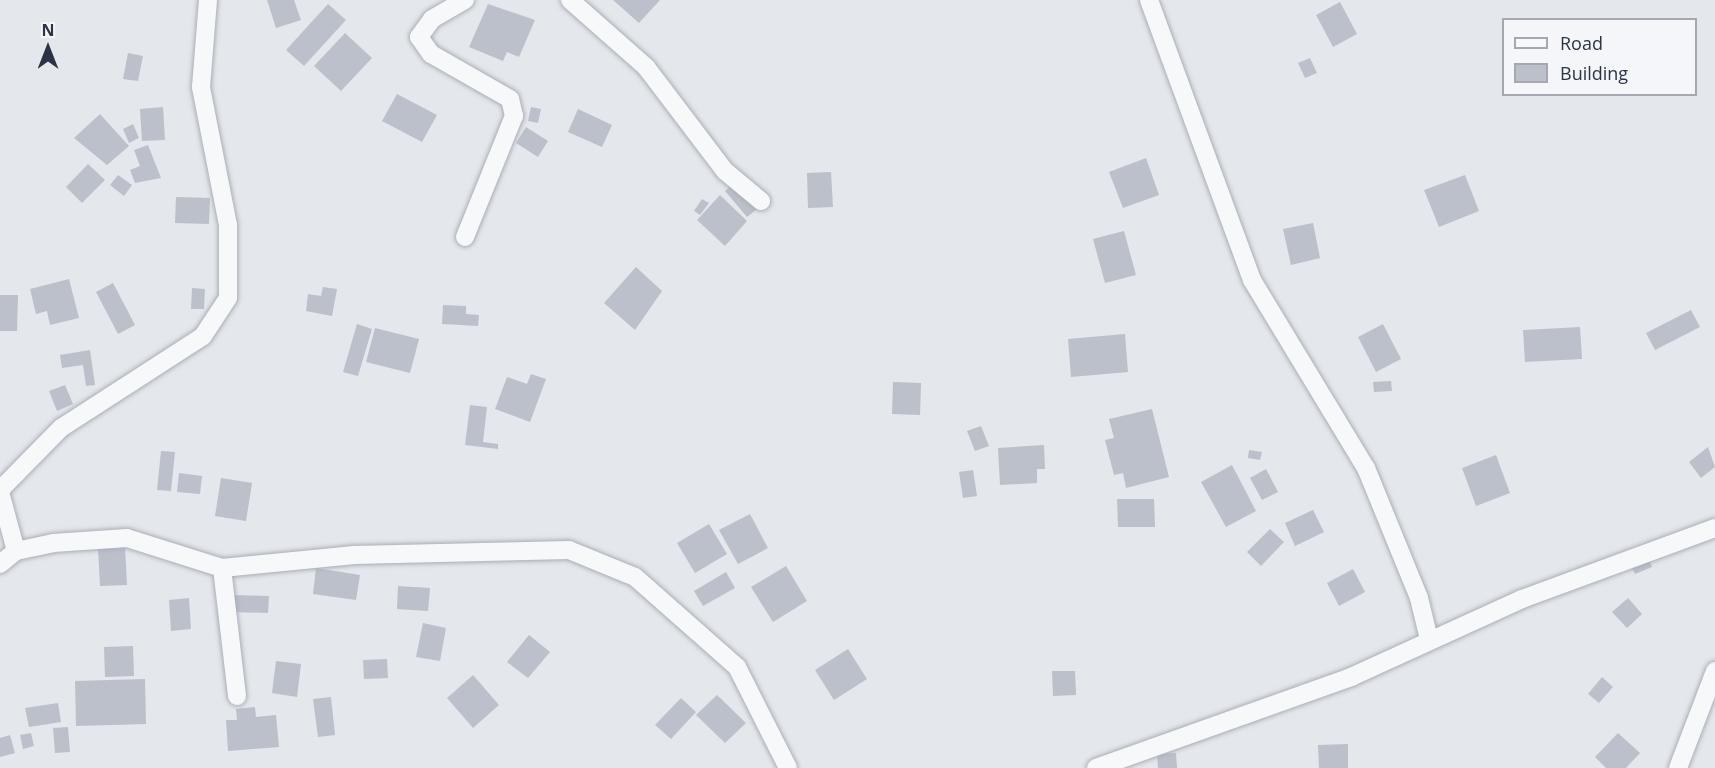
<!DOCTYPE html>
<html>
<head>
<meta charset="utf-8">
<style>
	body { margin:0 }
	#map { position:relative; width:1715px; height:768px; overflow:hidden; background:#e4e7ec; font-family:"Open Sans",sans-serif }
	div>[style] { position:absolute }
	.building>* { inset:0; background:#bbc0ca }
	.roads { filter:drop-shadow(0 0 2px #a9aeb7) drop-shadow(0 0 2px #a9aeb7) }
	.minor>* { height:18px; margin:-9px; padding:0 9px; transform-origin:9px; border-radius:9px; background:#f7f8fa }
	span { translate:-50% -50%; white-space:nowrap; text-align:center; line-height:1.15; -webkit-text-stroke:6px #f4f6f9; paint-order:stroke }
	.legend { position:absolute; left:1502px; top:18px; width:195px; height:78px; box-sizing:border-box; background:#f4f6f9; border:2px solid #a4a8b1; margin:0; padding:8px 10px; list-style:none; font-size:18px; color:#2b3445 }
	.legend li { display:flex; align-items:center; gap:12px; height:30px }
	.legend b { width:30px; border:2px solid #a4a8b1 }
	.north { position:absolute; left:18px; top:18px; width:60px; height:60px; -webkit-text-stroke:4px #f4f6f9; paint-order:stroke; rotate:0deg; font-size:16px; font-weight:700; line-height:24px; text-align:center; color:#2b3445 }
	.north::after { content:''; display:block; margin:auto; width:21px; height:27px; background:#2b3445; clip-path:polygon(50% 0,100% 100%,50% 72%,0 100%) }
</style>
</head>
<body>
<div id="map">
	<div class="building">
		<i style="clip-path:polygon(267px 0,294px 0,301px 20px,276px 28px)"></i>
		<i style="clip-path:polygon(613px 0,660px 0,639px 23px)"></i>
		<i style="clip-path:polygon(1340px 2px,1357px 34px,1333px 47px,1316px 15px)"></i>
		<i style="clip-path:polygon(328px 4px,346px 20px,304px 66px,286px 50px)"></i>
		<i style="clip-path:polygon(488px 4px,535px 20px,519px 57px,507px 52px,503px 61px,469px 47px)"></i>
		<i style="clip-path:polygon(345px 33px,372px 58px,341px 91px,314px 66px)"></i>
		<i style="clip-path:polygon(128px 53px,143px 56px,138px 81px,123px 79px)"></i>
		<i style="clip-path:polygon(1310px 58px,1317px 73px,1305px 78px,1298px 63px)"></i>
		<i style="clip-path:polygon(397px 94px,437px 115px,422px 142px,382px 121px)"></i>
		<i style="clip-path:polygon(163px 107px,165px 140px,142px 141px,140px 109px)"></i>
		<i style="clip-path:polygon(531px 107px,541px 109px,538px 123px,528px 121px)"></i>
		<i style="clip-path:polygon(578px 109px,612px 125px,602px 147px,568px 132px)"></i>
		<i style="clip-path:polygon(100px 114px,129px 146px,107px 165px,74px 138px)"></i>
		<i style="clip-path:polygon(133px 124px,139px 138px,129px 143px,123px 129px)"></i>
		<i style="clip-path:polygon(526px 127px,548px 141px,538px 157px,516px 143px)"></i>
		<i style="clip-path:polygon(148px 145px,161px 178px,135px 183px,130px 170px,140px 166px,134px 150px)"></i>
		<i style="clip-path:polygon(1146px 158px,1159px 195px,1123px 208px,1109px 172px)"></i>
		<i style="clip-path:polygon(88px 164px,105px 180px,82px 203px,66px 187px)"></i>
		<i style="clip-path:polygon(831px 172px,833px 207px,808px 208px,807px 173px)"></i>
		<i style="clip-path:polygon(118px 175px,132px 185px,124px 196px,110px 185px)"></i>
		<i style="clip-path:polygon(1465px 175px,1479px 211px,1439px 227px,1424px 190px)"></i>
		<i style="clip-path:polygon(736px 182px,757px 209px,747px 217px,725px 191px)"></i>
		<i style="clip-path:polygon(720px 195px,747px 221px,725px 246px,697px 220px)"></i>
		<i style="clip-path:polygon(176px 197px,210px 198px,209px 224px,175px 223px)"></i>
		<i style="clip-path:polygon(702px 199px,709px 203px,700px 215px,694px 211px)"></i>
		<i style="clip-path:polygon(1313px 223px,1320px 258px,1291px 265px,1283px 229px)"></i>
		<i style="clip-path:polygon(1124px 231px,1136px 275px,1105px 283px,1093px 239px)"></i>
		<i style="clip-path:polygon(636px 267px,662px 291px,635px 330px,604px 303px)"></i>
		<i style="clip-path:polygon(69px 279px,79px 318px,50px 325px,47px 311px,36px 314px,30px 289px)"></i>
		<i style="clip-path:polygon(113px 283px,135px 325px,118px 334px,96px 292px)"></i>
		<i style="clip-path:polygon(323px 287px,337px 289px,332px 316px,306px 311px,308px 294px,321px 296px)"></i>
		<i style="clip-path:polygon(192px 288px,205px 289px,204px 309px,191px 309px)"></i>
		<i style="clip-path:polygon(0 295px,18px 295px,17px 331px,0 331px)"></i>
		<i style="clip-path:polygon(443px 305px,466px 306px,466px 314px,479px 315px,478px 326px,442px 324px)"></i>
		<i style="clip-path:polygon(1691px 310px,1700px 327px,1655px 350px,1646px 333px)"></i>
		<i style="clip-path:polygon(357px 324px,372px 329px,358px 376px,343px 372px)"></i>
		<i style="clip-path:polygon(1383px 324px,1401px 359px,1376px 372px,1358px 337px)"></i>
		<i style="clip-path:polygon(1580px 327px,1582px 359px,1525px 362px,1523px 330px)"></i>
		<i style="clip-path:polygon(375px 328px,419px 339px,410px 373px,366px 362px)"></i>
		<i style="clip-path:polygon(1125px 334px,1128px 372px,1071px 377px,1068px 339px)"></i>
		<i style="clip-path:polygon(90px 350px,95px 385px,86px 386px,83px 365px,62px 368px,60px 355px)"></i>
		<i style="clip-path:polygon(531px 374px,546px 379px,530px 422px,495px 409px,507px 377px,527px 384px)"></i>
		<i style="clip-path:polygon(1391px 381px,1392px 391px,1374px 392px,1373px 382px)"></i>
		<i style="clip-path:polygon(893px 382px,921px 383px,920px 415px,892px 414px)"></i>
		<i style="clip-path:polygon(65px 385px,73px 404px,57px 411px,49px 391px)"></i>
		<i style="clip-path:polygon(470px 405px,487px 407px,483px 442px,498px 444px,498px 449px,465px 445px)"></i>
		<i style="clip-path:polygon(1152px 409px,1169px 477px,1126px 488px,1123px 473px,1114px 475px,1105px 440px,1114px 438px,1109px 419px)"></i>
		<i style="clip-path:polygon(981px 426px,989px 446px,975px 451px,967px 431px)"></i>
		<i style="clip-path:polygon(1044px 445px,1045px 469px,1037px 469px,1037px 483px,1000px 485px,998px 448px)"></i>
		<i style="clip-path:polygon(1708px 447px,1715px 467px,1701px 478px,1689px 462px)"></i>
		<i style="clip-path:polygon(1249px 450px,1262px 452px,1260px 460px,1248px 458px)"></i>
		<i style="clip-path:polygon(161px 451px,175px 452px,171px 491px,157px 490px)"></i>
		<i style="clip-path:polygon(1496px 455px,1510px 493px,1476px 506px,1462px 468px)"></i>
		<i style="clip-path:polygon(1232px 465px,1256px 511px,1226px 527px,1201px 482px)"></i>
		<i style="clip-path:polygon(1266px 469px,1278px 492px,1262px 500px,1250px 478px)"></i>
		<i style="clip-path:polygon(973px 470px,977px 496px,963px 498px,959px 472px)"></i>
		<i style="clip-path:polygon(179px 473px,202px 476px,200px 494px,177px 492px)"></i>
		<i style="clip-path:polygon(221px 478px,252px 483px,246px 521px,215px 516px)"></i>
		<i style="clip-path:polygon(1117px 499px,1154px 499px,1155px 527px,1118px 527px)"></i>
		<i style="clip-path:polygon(1313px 510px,1324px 532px,1295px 546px,1285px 523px)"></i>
		<i style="clip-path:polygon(750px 514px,768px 548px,738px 564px,719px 530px)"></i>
		<i style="clip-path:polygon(709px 524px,727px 554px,695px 573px,677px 543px)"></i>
		<i style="clip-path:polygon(1270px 529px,1284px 542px,1261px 566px,1247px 552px)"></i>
		<i style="clip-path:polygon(125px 548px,127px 585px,100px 586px,98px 549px)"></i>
		<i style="clip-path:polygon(1647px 554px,1652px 567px,1635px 574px,1629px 562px)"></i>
		<i style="clip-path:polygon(786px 566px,807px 601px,773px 622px,751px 587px)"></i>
		<i style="clip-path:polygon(316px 568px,360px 575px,356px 600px,313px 594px)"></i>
		<i style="clip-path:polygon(1353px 569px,1365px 592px,1339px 606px,1327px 583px)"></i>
		<i style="clip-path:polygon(726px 572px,735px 588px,703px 606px,694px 591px)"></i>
		<i style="clip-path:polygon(398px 586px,430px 588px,428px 611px,397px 609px)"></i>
		<i style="clip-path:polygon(233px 595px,269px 596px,268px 613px,233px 612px)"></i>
		<i style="clip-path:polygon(189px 598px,191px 629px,171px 631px,169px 600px)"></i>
		<i style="clip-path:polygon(1628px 598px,1642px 614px,1627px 628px,1612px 612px)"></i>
		<i style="clip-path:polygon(423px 623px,446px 628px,440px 661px,416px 657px)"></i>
		<i style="clip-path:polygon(529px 635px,550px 652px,528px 678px,507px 662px)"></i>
		<i style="clip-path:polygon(133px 646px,134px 676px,105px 677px,104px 647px)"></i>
		<i style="clip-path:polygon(848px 649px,867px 679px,834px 700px,815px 670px)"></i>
		<i style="clip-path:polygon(387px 659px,388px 678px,364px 679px,363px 660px)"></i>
		<i style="clip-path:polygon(276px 661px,301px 664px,297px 697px,272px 693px)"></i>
		<i style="clip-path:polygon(1052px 671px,1075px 671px,1076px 695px,1053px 696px)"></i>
		<i style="clip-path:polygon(473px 675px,499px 705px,473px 728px,447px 698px)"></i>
		<i style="clip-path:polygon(1602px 677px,1613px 687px,1599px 703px,1588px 694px)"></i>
		<i style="clip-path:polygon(145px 679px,146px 724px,76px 726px,75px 681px)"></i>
		<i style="clip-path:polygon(717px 695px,746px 723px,725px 743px,696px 715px)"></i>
		<i style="clip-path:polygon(331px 697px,335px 735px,318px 737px,313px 699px)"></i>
		<i style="clip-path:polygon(681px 698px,696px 712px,671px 739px,655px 725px)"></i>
		<i style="clip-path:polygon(58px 703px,61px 722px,29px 727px,25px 708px)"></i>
		<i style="clip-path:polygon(255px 707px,256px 717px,276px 715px,279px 747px,228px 751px,226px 720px,237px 720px,236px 709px)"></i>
		<i style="clip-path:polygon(68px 727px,70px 752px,55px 753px,53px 728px)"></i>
		<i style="clip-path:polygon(31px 733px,34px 746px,23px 749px,20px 735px)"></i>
		<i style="clip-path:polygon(1618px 733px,1640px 753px,1626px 768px,1606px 768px,1595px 757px)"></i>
		<i style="clip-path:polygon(10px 735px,15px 753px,0 757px,0 738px)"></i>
		<i style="clip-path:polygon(1348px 744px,1348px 768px,1319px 768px,1318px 745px)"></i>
		<i style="clip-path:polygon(1176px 753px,1177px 768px,1158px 768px,1157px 754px)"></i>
	</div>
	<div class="roads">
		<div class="minor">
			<i style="left:570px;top:0;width:101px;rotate:41.4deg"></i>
			<i style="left:646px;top:67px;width:131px;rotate:52.8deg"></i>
			<i style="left:725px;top:171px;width:47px;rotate:39.8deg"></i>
			<i style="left:1149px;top:0;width:298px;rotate:69.8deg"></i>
			<i style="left:1252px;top:280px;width:220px;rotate:58.8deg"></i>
			<i style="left:1366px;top:468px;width:140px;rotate:67.8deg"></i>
			<i style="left:1419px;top:598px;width:42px;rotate:76.3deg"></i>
			<i style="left:465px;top:237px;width:131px;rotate:-68deg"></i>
			<i style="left:514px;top:116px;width:17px;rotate:-103deg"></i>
			<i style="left:510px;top:99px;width:91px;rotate:-150.3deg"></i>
			<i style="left:431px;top:54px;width:21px;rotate:-125deg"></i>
			<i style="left:419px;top:37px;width:22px;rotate:-54deg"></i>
			<i style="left:432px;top:19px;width:38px;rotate:-30deg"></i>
			<i style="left:0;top:490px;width:87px;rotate:-45.5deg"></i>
			<i style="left:61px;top:428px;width:169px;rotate:-32.9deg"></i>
			<i style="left:203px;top:336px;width:45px;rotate:-56.7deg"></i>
			<i style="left:228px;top:298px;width:73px;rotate:-90deg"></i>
			<i style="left:228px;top:225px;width:141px;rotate:-101.1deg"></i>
			<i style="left:201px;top:87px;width:87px;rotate:-85.4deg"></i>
			<i style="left:0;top:492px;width:61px;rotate:74.8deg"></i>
			<i style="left:0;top:564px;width:21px;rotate:-39deg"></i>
			<i style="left:16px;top:551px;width:38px;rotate:-12deg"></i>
			<i style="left:53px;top:543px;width:74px;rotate:-3.9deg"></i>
			<i style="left:127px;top:538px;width:100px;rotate:17.5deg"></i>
			<i style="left:222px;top:568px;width:133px;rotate:-5.6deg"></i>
			<i style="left:354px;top:555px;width:215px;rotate:-1.3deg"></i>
			<i style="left:569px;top:550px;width:71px;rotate:22.2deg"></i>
			<i style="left:635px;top:577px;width:136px;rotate:41.4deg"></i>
			<i style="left:737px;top:667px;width:113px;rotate:63.2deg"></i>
			<i style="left:222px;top:568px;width:129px;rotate:83.3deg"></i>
			<i style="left:1096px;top:768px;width:271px;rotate:-19.6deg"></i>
			<i style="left:1351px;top:677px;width:188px;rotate:-24.5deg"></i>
			<i style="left:1522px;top:599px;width:206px;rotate:-20.2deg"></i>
			<i style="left:1678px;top:768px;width:104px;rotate:-69.1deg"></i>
		</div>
	</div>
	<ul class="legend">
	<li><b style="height:8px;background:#f7f8fa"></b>Road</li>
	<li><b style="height:16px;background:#bbc0ca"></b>Building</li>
	</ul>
	<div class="north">N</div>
</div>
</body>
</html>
